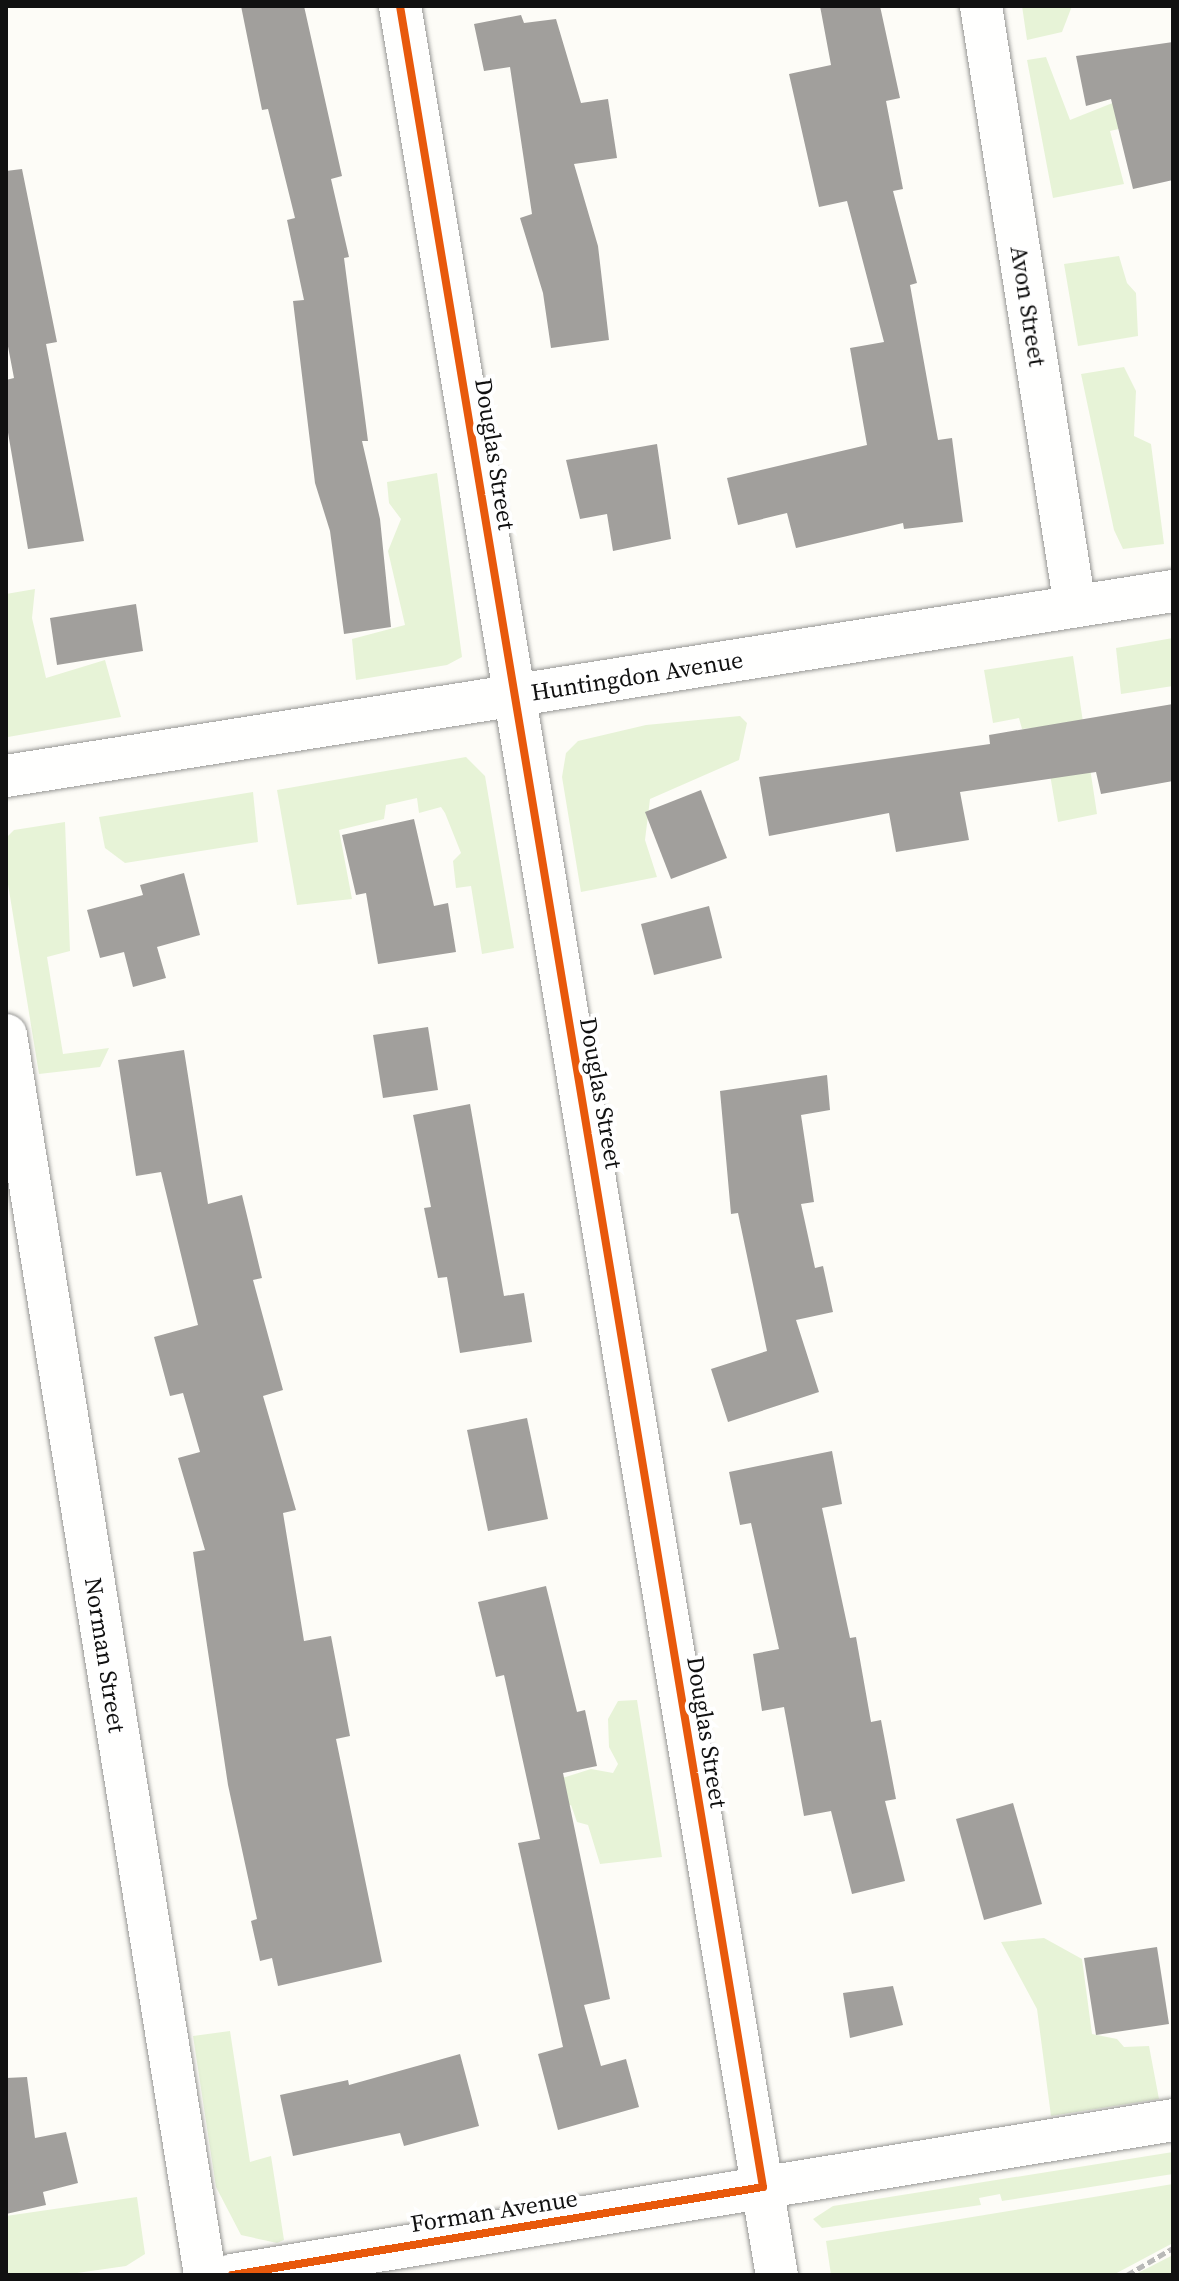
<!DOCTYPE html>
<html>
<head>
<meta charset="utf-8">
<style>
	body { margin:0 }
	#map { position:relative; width:1179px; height:2281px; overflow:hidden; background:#fdfcf7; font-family:"Source Serif 4",serif }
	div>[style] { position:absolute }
	.green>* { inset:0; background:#e7f3d7 }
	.building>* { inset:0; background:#a19f9c }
	.path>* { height:5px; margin-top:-2.5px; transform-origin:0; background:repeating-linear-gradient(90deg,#b9b9b8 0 8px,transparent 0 12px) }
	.roads { filter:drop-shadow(0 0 2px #979795) drop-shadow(0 0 2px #979795) }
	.street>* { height:42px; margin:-21px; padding:0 21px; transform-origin:21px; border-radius:21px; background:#fffffe }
	.cycleway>* { height:8px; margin:-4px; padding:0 4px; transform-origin:4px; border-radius:4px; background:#e8590c }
	span { translate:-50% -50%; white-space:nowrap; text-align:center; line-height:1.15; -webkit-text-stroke:8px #fff; paint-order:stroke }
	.street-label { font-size:24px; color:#111 }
	.frame { position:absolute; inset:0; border:8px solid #111; pointer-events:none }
</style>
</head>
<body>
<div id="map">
	<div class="green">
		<i style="clip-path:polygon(1022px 6px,1072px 6px,1062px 32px,1027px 40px)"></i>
		<i style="clip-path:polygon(1046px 57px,1070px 120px,1115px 102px,1173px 116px,1110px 131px,1124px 184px,1053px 198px,1027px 60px)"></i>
		<i style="clip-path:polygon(1119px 256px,1127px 283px,1136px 293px,1138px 336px,1078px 346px,1064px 264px)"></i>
		<i style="clip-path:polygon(1124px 367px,1136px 391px,1134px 436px,1151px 444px,1164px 544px,1123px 549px,1114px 530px,1081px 374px)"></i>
		<i style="clip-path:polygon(437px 473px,462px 657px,447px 665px,356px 680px,352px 639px,405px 625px,388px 551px,401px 519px,389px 503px,387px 482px)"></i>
		<i style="clip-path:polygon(35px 589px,32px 618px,46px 678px,105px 660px,121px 717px,8px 737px,6px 594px)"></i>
		<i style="clip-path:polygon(1173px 638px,1173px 686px,1121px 694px,1116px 648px)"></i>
		<i style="clip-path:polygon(1073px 656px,1097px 814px,1058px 822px,1042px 727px,1022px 729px,1019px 718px,993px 723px,984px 670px)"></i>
		<i style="clip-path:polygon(740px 716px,747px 723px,739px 760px,650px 799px,645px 840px,657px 877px,581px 892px,562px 777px,566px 753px,578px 741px,646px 725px)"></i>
		<i style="clip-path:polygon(466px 757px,485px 776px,514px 948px,482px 954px,471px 886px,456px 888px,453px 861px,461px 853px,445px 813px,441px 807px,419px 813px,417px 798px,386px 805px,384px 819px,339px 830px,352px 899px,297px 905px,277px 790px)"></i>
		<i style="clip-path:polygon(253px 792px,258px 842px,125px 863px,105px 848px,99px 817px)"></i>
		<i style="clip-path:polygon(65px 822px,70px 951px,47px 957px,63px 1054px,109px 1048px,100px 1067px,39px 1074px,6px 872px,6px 838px,14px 830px)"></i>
		<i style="clip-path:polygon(637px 1700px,662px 1857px,600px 1864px,588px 1825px,577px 1822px,571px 1805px,543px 1813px,537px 1786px,591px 1769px,613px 1773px,618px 1764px,609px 1747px,608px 1719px,618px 1701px)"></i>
		<i style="clip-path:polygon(1044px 1938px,1082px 1959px,1092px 2034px,1117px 2039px,1124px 2047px,1149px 2046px,1159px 2099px,1051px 2116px,1037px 2009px,1001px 1942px)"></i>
		<i style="clip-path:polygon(230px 2031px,250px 2162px,271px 2156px,284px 2240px,277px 2243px,241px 2235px,216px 2187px,193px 2036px)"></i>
		<i style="clip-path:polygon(1173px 2152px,1173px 2174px,1002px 2201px,1000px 2194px,979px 2198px,981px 2205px,822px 2228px,813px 2219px,833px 2206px)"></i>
		<i style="clip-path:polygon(1173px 2184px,1173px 2243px,1113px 2275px,831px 2275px,826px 2241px)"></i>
		<i style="clip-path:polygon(137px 2197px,145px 2254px,126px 2266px,63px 2275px,6px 2275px,6px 2216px)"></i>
		<i style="clip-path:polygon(1173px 2255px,1173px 2275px,1134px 2275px)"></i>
	</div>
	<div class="building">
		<i style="clip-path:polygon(241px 6px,304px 6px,342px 176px,331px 179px,349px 257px,344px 258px,368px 441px,362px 441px,380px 519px,391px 627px,344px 634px,330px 531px,315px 483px,293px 301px,304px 300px,287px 220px,295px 218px,268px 109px,262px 110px)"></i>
		<i style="clip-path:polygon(820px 6px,880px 6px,900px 98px,886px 101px,903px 189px,893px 191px,917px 283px,910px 285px,938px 440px,952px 438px,963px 522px,904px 529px,903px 523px,796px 548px,787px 513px,738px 525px,727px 478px,867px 445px,850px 348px,884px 342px,847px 201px,819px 207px,789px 74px,831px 65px)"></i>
		<i style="clip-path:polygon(521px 15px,524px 23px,556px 19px,581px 103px,608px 99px,617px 158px,574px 164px,598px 246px,609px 340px,551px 348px,543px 293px,520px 218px,532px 214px,510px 67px,484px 71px,474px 24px)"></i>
		<i style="clip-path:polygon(1173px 42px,1173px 180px,1133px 189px,1111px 99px,1086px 106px,1076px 56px)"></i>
		<i style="clip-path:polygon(22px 169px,57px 342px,46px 344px,84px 541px,28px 549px,6px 421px,6px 380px,14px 378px,6px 336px,6px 171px)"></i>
		<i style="clip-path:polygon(657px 444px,671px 539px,613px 551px,607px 514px,580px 519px,566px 460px)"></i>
		<i style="clip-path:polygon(136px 604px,143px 651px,57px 665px,50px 618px)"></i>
		<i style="clip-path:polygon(1173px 704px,1173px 781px,1101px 794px,1096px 772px,960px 792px,969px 840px,896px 852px,889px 813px,769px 836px,759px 777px,990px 744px,989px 735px)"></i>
		<i style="clip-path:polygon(701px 790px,727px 858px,671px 879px,645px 812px)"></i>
		<i style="clip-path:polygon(414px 819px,434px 906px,448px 903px,456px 952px,378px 964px,366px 893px,356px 895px,342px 835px)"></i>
		<i style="clip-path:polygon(184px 873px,200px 935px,157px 947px,166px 978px,133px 987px,124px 952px,100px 958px,87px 910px,143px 895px,140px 885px)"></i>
		<i style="clip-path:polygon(709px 906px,722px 958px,654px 975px,641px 924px)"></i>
		<i style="clip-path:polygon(428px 1027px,438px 1090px,383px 1098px,373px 1035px)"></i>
		<i style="clip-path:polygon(184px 1050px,208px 1204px,242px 1195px,262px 1278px,253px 1280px,283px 1390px,263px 1396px,296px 1510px,283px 1513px,304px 1641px,331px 1636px,350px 1736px,336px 1739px,382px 1962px,278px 1986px,272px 1958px,260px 1961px,251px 1921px,257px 1919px,228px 1785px,193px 1552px,205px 1550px,178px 1458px,200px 1452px,183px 1393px,170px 1396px,154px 1337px,198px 1325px,161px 1172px,136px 1176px,118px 1060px)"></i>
		<i style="clip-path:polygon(827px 1075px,830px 1110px,801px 1115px,814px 1202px,801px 1204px,815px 1268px,823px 1266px,833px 1312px,796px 1320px,819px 1392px,728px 1422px,711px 1369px,767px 1351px,738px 1213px,731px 1214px,720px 1091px)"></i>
		<i style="clip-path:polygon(470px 1104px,504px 1296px,524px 1293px,532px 1342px,460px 1353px,447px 1277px,438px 1278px,424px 1208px,431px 1207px,413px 1115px)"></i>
		<i style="clip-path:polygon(527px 1418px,548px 1519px,488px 1531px,467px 1430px)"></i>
		<i style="clip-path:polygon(832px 1451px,842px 1504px,822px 1508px,850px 1638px,856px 1637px,871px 1722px,881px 1720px,896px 1799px,885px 1801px,905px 1881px,852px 1894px,831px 1811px,804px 1816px,784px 1707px,762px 1711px,753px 1654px,779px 1649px,751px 1523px,740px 1525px,729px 1472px)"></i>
		<i style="clip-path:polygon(546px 1586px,577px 1712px,585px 1710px,597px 1766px,563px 1773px,610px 1999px,584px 2005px,601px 2066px,626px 2059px,639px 2107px,558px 2130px,538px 2054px,563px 2047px,518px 1843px,540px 1839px,504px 1675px,496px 1677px,478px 1602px)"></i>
		<i style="clip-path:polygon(1013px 1803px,1042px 1904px,984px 1920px,956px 1819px)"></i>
		<i style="clip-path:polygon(1157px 1947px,1169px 2024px,1096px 2035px,1084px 1958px)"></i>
		<i style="clip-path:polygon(893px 1986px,903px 2025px,850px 2038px,843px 1993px)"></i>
		<i style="clip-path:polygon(460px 2054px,479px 2126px,404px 2146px,400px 2133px,293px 2156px,280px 2095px,348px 2080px,349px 2085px)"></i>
		<i style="clip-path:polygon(27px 2077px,35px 2138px,66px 2132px,78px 2183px,43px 2192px,46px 2205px,6px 2214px,6px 2078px)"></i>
	</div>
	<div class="path">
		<i style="left:1127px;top:2275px;width:53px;rotate:-30.4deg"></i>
	</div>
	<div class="roads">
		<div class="street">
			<i style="left:400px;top:6px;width:2300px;rotate:80.57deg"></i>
			<i style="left:981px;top:6px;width:607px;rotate:81.1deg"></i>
			<i style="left:6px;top:776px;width:1182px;rotate:-9.01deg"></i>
			<i style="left:6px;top:1035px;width:1256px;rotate:80.88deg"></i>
			<i style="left:232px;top:2275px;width:954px;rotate:-9.35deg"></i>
		</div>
	</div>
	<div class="cycleway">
		<i style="left:232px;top:2275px;width:538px;rotate:-9.41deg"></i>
		<i style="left:763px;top:2187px;width:2211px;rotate:-99.45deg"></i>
	</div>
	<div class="street-label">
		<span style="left:1028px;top:306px;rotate:81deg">Avon Street</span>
		<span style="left:495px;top:454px;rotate:81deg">Douglas Street</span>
		<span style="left:637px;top:676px;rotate:-9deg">Huntingdon Avenue</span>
		<span style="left:601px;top:1093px;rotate:80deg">Douglas Street</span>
		<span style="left:105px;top:1655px;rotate:81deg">Norman Street</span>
		<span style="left:707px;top:1732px;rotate:81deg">Douglas Street</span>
		<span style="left:494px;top:2211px;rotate:-9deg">Forman Avenue</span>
	</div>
	<div class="frame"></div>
</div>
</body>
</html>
